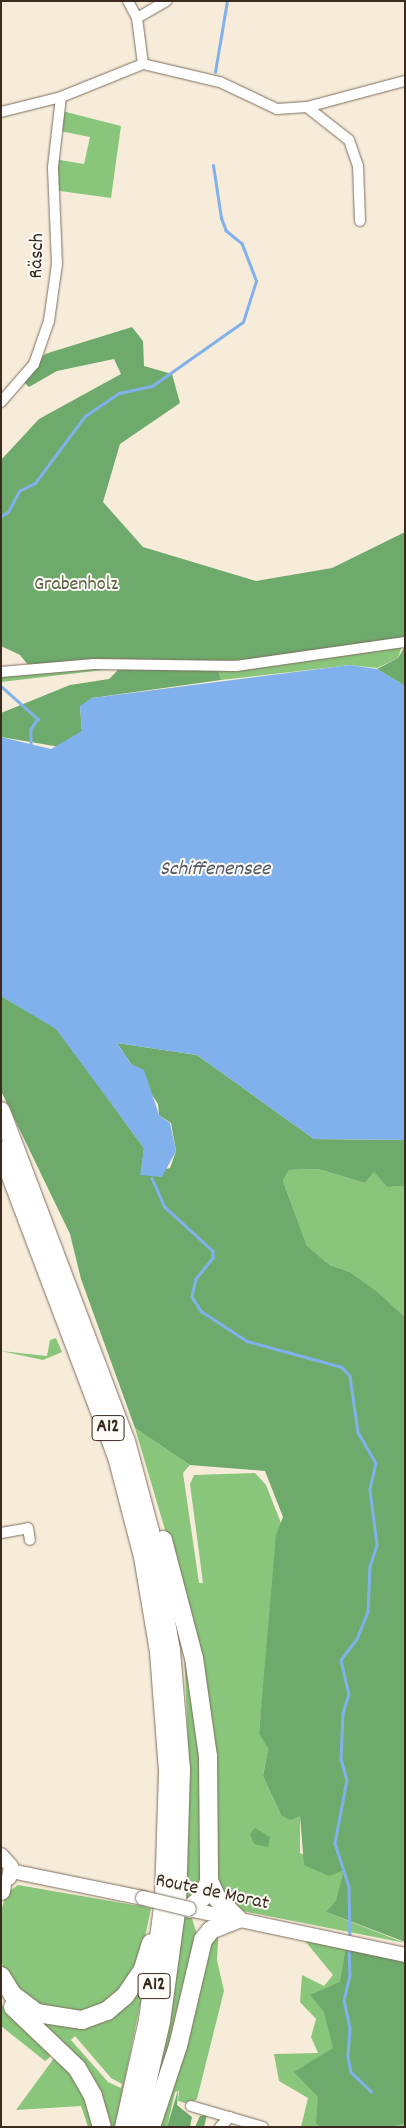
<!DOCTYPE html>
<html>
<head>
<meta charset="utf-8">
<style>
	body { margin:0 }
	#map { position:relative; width:406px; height:2128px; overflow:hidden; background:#f7ecd9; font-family:Dekko,sans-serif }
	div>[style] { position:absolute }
	.green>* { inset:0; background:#89c57b }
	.forest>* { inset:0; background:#6eaa6b }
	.water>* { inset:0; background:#81b1ec }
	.stream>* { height:2.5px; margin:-1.25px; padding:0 1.25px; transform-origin:1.25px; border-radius:1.25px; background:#81b1ec }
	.roads { filter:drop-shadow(0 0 1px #7d6e5f) drop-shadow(0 0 1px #7d6e5f) }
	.street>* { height:10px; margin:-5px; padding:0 5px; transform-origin:5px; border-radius:5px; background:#fff }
	.secondary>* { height:14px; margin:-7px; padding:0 7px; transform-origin:7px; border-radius:7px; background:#fff }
	.highway>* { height:18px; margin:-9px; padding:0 9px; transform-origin:9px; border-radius:9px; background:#fff }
	.bridges { filter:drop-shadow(0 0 1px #7d6e5f) drop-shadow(0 0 1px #7d6e5f) }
	.secondary-bridge>* { height:14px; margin:-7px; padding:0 7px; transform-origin:7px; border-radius:7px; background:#fff }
	span { translate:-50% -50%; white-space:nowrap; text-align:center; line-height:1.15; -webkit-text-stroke:4px #fdfcf7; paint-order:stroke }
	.shield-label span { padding:1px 4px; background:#fdfcf7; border:1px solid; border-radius:4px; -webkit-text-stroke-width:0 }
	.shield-label { font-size:19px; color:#3b2a1e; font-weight:700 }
	.street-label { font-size:20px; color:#3b2a1e }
	.park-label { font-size:20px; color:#56603f }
	.water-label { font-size:21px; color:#545966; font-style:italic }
	.frame { position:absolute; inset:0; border:2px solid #3b2a1e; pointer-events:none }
</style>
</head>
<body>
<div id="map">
	<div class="green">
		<i style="clip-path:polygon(62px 111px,121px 126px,111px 198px,53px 190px,54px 159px,84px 164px,90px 137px,60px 131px)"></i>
		<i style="clip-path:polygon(402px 646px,398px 658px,377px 668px,350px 665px,221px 680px,218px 670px,275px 666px)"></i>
		<i style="clip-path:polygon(91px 668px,120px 668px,1px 682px,1px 675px)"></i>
		<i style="clip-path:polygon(318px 1169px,365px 1183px,374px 1171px,387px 1187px,405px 1186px,405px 1317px,378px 1292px,350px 1272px,330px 1265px,307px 1246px,283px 1181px,289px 1170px)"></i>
		<i style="clip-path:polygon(56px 1338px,62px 1352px,43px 1360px,1px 1351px,47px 1356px,50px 1340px)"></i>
		<i style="clip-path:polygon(135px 1428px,190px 1465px,183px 1473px,199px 1583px,203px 1583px,190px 1484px,194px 1475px,255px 1473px,266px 1485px,281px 1523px,259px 1732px,268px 1749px,263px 1776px,281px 1815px,300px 1815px,300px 1853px,345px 1870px,336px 1900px,326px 1912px,405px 1943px,186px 1900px,188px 1741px,181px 1584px)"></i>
		<i style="clip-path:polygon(18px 1885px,151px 1908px,141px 1957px,112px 2001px,81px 2015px,39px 2008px,8px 1980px,1px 1961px,1px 1911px,6px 1894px)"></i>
		<i style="clip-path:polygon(184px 1914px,191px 1916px,200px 1943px,151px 2110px,173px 2001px)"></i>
		<i style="clip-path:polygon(219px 1924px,217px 1960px,224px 1991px,197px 2099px,189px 2104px,178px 2101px,179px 2091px,175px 2092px,167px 2127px,157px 2127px,205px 1945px)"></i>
		<i style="clip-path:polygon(305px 1941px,405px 1960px,405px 2127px,301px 2127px,308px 2098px,279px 2081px,274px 2054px,318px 2053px,311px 2037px,316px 2019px,300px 2002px,302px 1975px,324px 1986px,333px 1975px)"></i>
		<i style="clip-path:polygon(evenodd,146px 1976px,115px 2127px,104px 2127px,100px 2109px,10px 1998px,83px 2023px,146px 1976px,75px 2036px,111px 2078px,122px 2084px,121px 2088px,108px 2082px,71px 2040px,75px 2036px)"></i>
		<i style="clip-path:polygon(1px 2004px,8px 2012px,55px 2053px,45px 2061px,1px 2026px)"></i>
		<i style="clip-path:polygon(57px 2054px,81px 2085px,96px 2127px,88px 2127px,81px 2106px,16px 2110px)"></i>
	</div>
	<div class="forest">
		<i style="clip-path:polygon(132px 327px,143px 341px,144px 366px,172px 374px,180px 403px,120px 444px,103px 502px,143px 547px,256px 581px,332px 568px,405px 532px,405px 639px,276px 659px,29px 666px,20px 655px,1px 646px,1px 460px,39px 419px,121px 374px,114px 359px,57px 371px,29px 387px,22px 380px,45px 354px)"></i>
		<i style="clip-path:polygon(405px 646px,405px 686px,377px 669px,398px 658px)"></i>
		<i style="clip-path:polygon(120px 668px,218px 670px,221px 680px,92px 698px,80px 707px,82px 731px,60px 747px,1px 737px,1px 713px,70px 685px,109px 679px)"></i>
		<i style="clip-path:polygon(1px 996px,56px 1028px,144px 1148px,141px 1175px,170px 1168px,176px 1151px,171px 1123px,159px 1115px,158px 1104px,117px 1043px,197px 1055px,314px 1139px,405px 1140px,405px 1186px,387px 1187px,374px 1172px,365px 1183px,318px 1169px,289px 1170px,283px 1181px,307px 1246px,330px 1265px,350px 1272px,378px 1292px,405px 1317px,405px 1942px,326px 1912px,336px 1900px,344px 1870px,329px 1876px,304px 1865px,300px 1816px,290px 1820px,281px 1815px,263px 1776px,268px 1749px,259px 1733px,276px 1535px,283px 1517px,265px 1471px,190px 1465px,135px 1428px,81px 1279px,70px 1234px,1px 1091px)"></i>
		<i style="clip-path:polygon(255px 1828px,270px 1837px,268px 1847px,254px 1844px,250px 1834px)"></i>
		<i style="clip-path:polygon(346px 1947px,405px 1958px,405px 2123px,391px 2127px,321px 2127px,316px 2124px,318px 2097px,294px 2072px,333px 2048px,324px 2012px,310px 1995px,340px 1982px)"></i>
		<i style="clip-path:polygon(178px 2090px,177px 2105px,192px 2117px,190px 2127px,167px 2127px)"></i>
		<i style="clip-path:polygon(207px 2115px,204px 2127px,195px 2127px,200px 2116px)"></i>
	</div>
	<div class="water">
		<i style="clip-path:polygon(350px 665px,377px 669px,405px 686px,405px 1140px,314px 1139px,197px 1055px,117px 1043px,131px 1064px,144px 1070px,159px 1115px,170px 1123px,176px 1151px,162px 1177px,140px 1175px,144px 1148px,56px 1029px,1px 996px,1px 737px,51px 749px,82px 731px,80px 706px,92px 698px)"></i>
	</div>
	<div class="stream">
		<i style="left:215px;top:72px;width:72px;rotate:-80.4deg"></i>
		<i style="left:1px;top:516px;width:8px;rotate:-30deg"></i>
		<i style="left:8px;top:512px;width:24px;rotate:-62deg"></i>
		<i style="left:19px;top:491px;width:18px;rotate:-27deg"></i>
		<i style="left:35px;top:483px;width:84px;rotate:-53.3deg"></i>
		<i style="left:85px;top:416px;width:41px;rotate:-34.1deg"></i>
		<i style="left:119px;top:393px;width:34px;rotate:-12deg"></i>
		<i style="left:152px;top:386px;width:111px;rotate:-35.1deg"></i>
		<i style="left:243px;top:322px;width:43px;rotate:-72.4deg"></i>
		<i style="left:256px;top:281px;width:40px;rotate:-111deg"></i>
		<i style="left:242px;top:244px;width:21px;rotate:-141deg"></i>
		<i style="left:226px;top:231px;width:14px;rotate:-111deg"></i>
		<i style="left:221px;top:218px;width:53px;rotate:-98.7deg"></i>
		<i style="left:1px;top:686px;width:50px;rotate:41.7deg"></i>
		<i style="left:38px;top:719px;width:12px;rotate:125deg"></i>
		<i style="left:31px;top:729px;width:16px;rotate:90deg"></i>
		<i style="left:152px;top:1178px;width:32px;rotate:66deg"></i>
		<i style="left:165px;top:1207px;width:65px;rotate:42.5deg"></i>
		<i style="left:213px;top:1251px;width:7px;rotate:90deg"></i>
		<i style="left:213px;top:1258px;width:27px;rotate:129deg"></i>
		<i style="left:196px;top:1279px;width:18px;rotate:103deg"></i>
		<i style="left:192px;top:1297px;width:17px;rotate:57deg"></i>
		<i style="left:201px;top:1311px;width:55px;rotate:33.1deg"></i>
		<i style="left:247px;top:1341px;width:98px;rotate:15.3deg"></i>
		<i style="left:342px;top:1367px;width:12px;rotate:48deg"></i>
		<i style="left:350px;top:1376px;width:57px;rotate:81.9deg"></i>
		<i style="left:358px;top:1432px;width:36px;rotate:60deg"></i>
		<i style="left:376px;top:1463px;width:27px;rotate:103deg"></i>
		<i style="left:370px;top:1489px;width:56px;rotate:82.9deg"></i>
		<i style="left:377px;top:1545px;width:22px;rotate:108deg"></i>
		<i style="left:370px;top:1566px;width:46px;rotate:92.5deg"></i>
		<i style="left:368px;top:1612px;width:29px;rotate:112deg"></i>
		<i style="left:357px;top:1639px;width:26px;rotate:127deg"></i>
		<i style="left:341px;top:1660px;width:35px;rotate:77deg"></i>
		<i style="left:349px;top:1694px;width:21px;rotate:107deg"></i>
		<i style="left:343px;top:1714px;width:45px;rotate:92.5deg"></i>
		<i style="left:341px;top:1759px;width:22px;rotate:74deg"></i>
		<i style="left:347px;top:1780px;width:64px;rotate:100.8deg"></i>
		<i style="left:335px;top:1843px;width:46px;rotate:72.3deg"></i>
		<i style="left:349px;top:1887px;width:51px;rotate:88.9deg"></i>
		<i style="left:349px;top:1949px;width:26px;rotate:88deg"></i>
		<i style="left:350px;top:1975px;width:26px;rotate:103deg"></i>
		<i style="left:344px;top:2000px;width:29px;rotate:78deg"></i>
		<i style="left:350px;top:2028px;width:29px;rotate:94deg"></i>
		<i style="left:348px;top:2057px;width:15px;rotate:79deg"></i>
		<i style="left:351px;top:2072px;width:28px;rotate:44deg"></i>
	</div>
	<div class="roads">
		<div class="street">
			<i style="left:128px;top:1px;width:19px;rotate:62deg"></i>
			<i style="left:137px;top:18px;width:46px;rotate:82.6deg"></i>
			<i style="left:137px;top:18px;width:34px;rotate:-30deg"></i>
			<i style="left:307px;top:107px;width:53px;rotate:38.2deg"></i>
			<i style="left:349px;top:140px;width:28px;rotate:71deg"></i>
			<i style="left:358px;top:166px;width:55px;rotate:87.9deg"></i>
			<i style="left:1px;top:112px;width:62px;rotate:-14deg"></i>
			<i style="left:61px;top:97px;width:88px;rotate:-21.9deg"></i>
			<i style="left:143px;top:64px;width:79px;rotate:13.2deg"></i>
			<i style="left:220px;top:82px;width:63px;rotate:25.3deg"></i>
			<i style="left:277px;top:109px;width:30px;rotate:-4deg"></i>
			<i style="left:307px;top:107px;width:101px;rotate:-14.9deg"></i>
			<i style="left:1px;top:402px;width:50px;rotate:-49deg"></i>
			<i style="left:34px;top:364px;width:46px;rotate:-70.8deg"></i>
			<i style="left:49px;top:321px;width:58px;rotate:-82deg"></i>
			<i style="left:57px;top:264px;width:97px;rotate:-92.4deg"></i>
			<i style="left:53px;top:167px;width:70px;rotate:-83.5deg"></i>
			<i style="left:1px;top:672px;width:93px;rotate:-4.9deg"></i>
			<i style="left:94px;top:664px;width:142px;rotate:0.8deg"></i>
			<i style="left:236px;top:666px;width:171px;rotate:-8.1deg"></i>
			<i style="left:1px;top:1533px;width:27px;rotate:-10deg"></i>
			<i style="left:28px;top:1528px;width:12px;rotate:81deg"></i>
			<i style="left:191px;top:2106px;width:75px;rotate:16.3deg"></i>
			<i style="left:220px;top:2127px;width:14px;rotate:-45deg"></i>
		</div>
		<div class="secondary">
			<i style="left:1px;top:1855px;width:15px;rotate:48deg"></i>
			<i style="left:11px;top:1866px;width:12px;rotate:99deg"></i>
			<i style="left:11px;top:1871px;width:135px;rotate:11.6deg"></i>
			<i style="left:189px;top:1909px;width:221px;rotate:12deg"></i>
		</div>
		<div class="highway">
			<i style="left:1px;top:1111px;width:353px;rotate:69.3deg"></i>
			<i style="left:126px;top:1441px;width:93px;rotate:75.1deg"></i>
			<i style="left:150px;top:1531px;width:121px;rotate:80deg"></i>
			<i style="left:171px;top:1650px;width:120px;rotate:85.2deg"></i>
			<i style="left:181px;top:1770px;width:135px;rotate:91.7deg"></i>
			<i style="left:177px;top:1905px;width:118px;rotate:97.8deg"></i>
			<i style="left:161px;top:2022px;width:108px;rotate:102.9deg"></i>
			<i style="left:1px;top:1150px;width:328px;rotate:69.3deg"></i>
			<i style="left:117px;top:1457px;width:103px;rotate:75.4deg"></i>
			<i style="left:143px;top:1557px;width:96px;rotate:80.4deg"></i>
			<i style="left:159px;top:1652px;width:119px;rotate:85.7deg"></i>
			<i style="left:168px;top:1771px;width:129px;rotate:91.8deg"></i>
			<i style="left:164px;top:1900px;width:121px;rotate:97.6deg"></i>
			<i style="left:148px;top:2020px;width:110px;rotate:102.6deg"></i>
			<i style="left:163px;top:1540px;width:122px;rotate:75.3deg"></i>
			<i style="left:194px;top:1658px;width:99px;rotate:81.9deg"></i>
			<i style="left:208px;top:1756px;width:125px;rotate:89.5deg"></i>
			<i style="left:209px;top:1881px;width:17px;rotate:111deg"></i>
			<i style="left:203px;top:1897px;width:18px;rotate:139deg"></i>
			<i style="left:1px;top:1891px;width:6px;rotate:-81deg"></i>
			<i style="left:1px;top:1976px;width:22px;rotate:58deg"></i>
			<i style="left:13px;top:1995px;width:30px;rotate:37deg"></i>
			<i style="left:37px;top:2013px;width:46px;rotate:8.8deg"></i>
			<i style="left:82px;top:2020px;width:27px;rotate:-20deg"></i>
			<i style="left:107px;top:2011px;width:23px;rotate:-40deg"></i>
			<i style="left:125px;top:1996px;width:32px;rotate:-56deg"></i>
			<i style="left:143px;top:1969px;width:27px;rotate:-73deg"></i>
			<i style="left:13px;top:2007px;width:88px;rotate:43.6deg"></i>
			<i style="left:77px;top:2068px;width:32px;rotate:60deg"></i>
			<i style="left:93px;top:2096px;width:32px;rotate:74deg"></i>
			<i style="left:151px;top:2127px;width:85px;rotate:-71.6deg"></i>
			<i style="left:178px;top:2046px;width:109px;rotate:-76.7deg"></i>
			<i style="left:203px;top:1940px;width:13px;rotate:-51deg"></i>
			<i style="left:211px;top:1930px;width:29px;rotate:-22deg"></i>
			<i style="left:238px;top:1919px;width:30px;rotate:-135deg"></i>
			<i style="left:217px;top:1898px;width:19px;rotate:-115deg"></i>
		</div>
	</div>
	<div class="bridges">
		<div class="secondary-bridge">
			<i style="left:143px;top:1898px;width:47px;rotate:13.4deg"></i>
		</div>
	</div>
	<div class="shield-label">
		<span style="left:108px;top:1428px">A12</span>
		<span style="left:154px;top:1986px">A12</span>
	</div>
	<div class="street-label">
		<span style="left:38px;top:256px;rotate:-88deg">Räsch</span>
		<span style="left:212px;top:1893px;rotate:12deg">Route de Morat</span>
	</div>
	<div class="park-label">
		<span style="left:76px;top:585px">Grabenholz</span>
	</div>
	<div class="water-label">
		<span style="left:215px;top:870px">Schiffenensee</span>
	</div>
	<div class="frame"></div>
</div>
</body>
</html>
